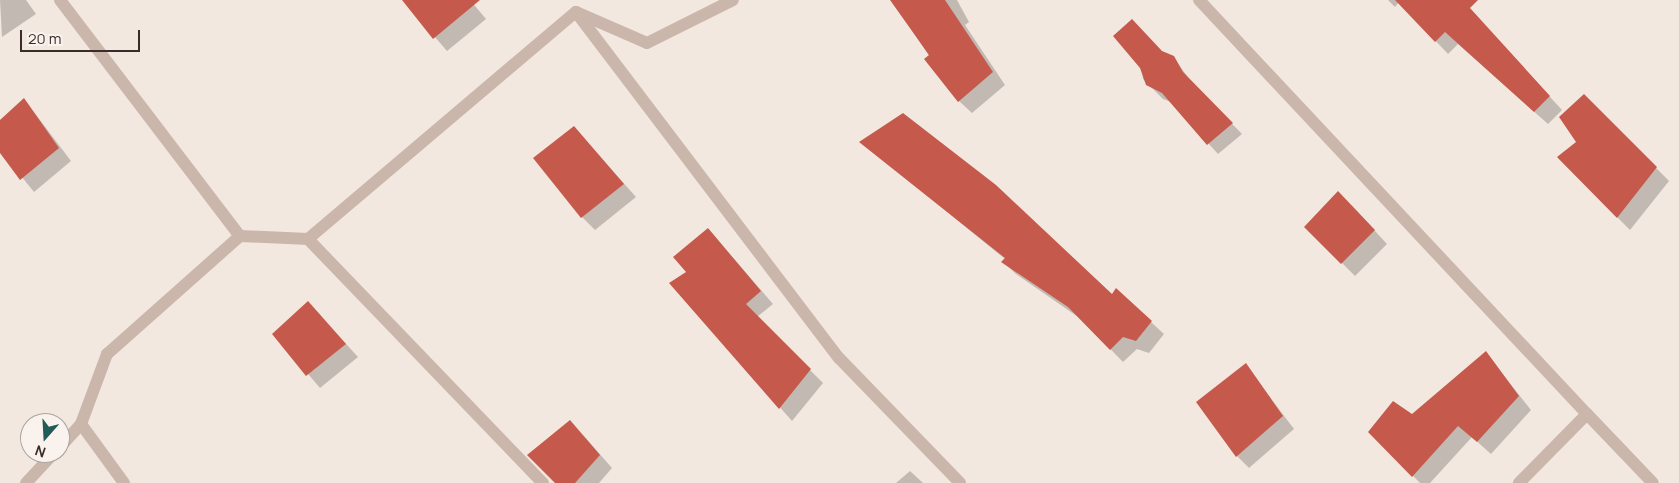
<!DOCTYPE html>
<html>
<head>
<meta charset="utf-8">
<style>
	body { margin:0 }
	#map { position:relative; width:1679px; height:483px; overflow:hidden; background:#f3e8e0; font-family:Manrope,sans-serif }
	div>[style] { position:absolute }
	.shadow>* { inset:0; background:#0003 }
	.building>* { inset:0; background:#c55a4c }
	.minor>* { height:12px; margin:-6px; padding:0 6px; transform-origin:6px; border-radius:6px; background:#cbb6ab }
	span { translate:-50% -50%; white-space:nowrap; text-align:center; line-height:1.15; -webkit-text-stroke:5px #faf2ed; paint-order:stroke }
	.north { position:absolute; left:20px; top:413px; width:50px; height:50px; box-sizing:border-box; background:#faf2ed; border:1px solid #ada39f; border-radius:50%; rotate:199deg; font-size:14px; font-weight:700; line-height:20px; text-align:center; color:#392d2a }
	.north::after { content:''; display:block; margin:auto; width:18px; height:22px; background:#205b57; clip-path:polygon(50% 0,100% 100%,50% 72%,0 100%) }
	.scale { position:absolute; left:20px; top:30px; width:120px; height:22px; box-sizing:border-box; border:2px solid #392d2a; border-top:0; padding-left:6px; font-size:15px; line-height:18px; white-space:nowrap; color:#392d2a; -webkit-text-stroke:4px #faf2ed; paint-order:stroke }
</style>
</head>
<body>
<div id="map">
	<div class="shadow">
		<i style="clip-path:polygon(0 0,26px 0,36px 14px,2px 37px)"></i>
		<i style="clip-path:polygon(403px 0,470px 0,486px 19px,447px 51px)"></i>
		<i style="clip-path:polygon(892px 0,957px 0,969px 22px,965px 25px,1005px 85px,972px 113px,959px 101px)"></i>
		<i style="clip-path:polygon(1388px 0,1461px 0,1562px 110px,1548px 124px,1458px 44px,1448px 54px,1399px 2px,1395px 7px)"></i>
		<i style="clip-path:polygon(1173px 57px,1193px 84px,1242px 134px,1218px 154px,1171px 102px,1163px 99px,1143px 79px,1142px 67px)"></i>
		<i style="clip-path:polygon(1584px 95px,1669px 181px,1630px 230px,1558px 158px,1578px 142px)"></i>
		<i style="clip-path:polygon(24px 99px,71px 161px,34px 192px,0 150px,0 122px)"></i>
		<i style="clip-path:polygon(586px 141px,636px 197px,595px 230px,582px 217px)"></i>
		<i style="clip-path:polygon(861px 142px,1112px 296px,1151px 322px,1164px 334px,1149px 353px,1137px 349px,1123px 362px,1081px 319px,1016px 274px,1003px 262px,1005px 259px)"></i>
		<i style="clip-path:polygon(1351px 205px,1387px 244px,1355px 276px,1306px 227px)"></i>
		<i style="clip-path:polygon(708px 229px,773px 304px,757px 317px,823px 383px,792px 421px,671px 284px,687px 272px)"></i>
		<i style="clip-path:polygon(308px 302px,358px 357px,320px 388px,274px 334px)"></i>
		<i style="clip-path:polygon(1486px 353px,1531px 410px,1491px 454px,1472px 437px,1430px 483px,1420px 483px,1370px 432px,1412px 415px)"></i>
		<i style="clip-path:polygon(1245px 364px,1294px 429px,1249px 468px,1237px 456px)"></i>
		<i style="clip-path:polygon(583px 435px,612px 468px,599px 483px,557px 483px)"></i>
		<i style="clip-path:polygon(910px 471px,923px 483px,896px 483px)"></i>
	</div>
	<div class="building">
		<i style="clip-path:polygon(402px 0,480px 0,433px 39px)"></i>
		<i style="clip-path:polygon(890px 0,945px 0,993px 72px,958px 102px,924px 59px,929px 55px)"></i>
		<i style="clip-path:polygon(1395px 0,1478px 0,1470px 8px,1550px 96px,1534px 112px,1445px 32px,1435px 42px)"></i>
		<i style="clip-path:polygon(1132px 19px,1162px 51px,1174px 56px,1183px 72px,1233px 123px,1207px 145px,1162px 93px,1146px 85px,1140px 68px,1113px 36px)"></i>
		<i style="clip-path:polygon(1584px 94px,1657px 167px,1617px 218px,1557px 157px,1576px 142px,1559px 117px)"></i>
		<i style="clip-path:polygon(24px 98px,59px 148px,20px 180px,0 153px,0 120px)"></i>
		<i style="clip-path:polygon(903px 113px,996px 185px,1112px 294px,1116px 288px,1152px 321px,1136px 341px,1123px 337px,1110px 350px,1068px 307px,1001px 262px,1005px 258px,859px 142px)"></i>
		<i style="clip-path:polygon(574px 126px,624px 184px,581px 218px,533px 158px)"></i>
		<i style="clip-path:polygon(1338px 191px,1375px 230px,1341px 264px,1304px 227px)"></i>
		<i style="clip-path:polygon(708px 228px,761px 291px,746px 304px,811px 369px,779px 409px,669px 283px,686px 272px,673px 257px)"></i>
		<i style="clip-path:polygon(308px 301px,346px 344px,306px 376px,272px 334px)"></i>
		<i style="clip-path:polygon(1486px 351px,1519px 396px,1477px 442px,1458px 426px,1412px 477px,1368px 432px,1393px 401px,1412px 414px)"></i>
		<i style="clip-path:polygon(1246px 363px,1283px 416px,1236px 457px,1196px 402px)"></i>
		<i style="clip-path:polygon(570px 420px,600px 455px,575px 483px,555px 483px,527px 455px)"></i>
	</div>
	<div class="minor">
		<i style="left:60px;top:0;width:297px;rotate:52.7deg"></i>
		<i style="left:240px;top:236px;width:178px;rotate:138.4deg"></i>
		<i style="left:107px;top:354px;width:75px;rotate:110.4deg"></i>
		<i style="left:81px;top:424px;width:31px;rotate:132deg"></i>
		<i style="left:1199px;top:0;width:567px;rotate:46.86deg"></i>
		<i style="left:1587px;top:414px;width:97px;rotate:134.6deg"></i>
		<i style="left:576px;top:12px;width:435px;rotate:52.8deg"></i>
		<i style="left:839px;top:358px;width:174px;rotate:45.9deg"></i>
		<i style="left:240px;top:236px;width:68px;rotate:2.5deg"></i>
		<i style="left:308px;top:239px;width:339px;rotate:46.1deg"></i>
		<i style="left:308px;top:239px;width:351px;rotate:-40.3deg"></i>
		<i style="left:576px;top:12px;width:77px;rotate:23.6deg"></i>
		<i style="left:647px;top:43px;width:96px;rotate:-26.6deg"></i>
		<i style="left:1587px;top:414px;width:95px;rotate:46.3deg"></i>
		<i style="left:81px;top:424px;width:73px;rotate:53.9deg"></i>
		<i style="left:26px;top:483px;width:41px;rotate:-47deg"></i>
	</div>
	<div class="north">N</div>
	<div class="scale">20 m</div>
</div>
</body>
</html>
